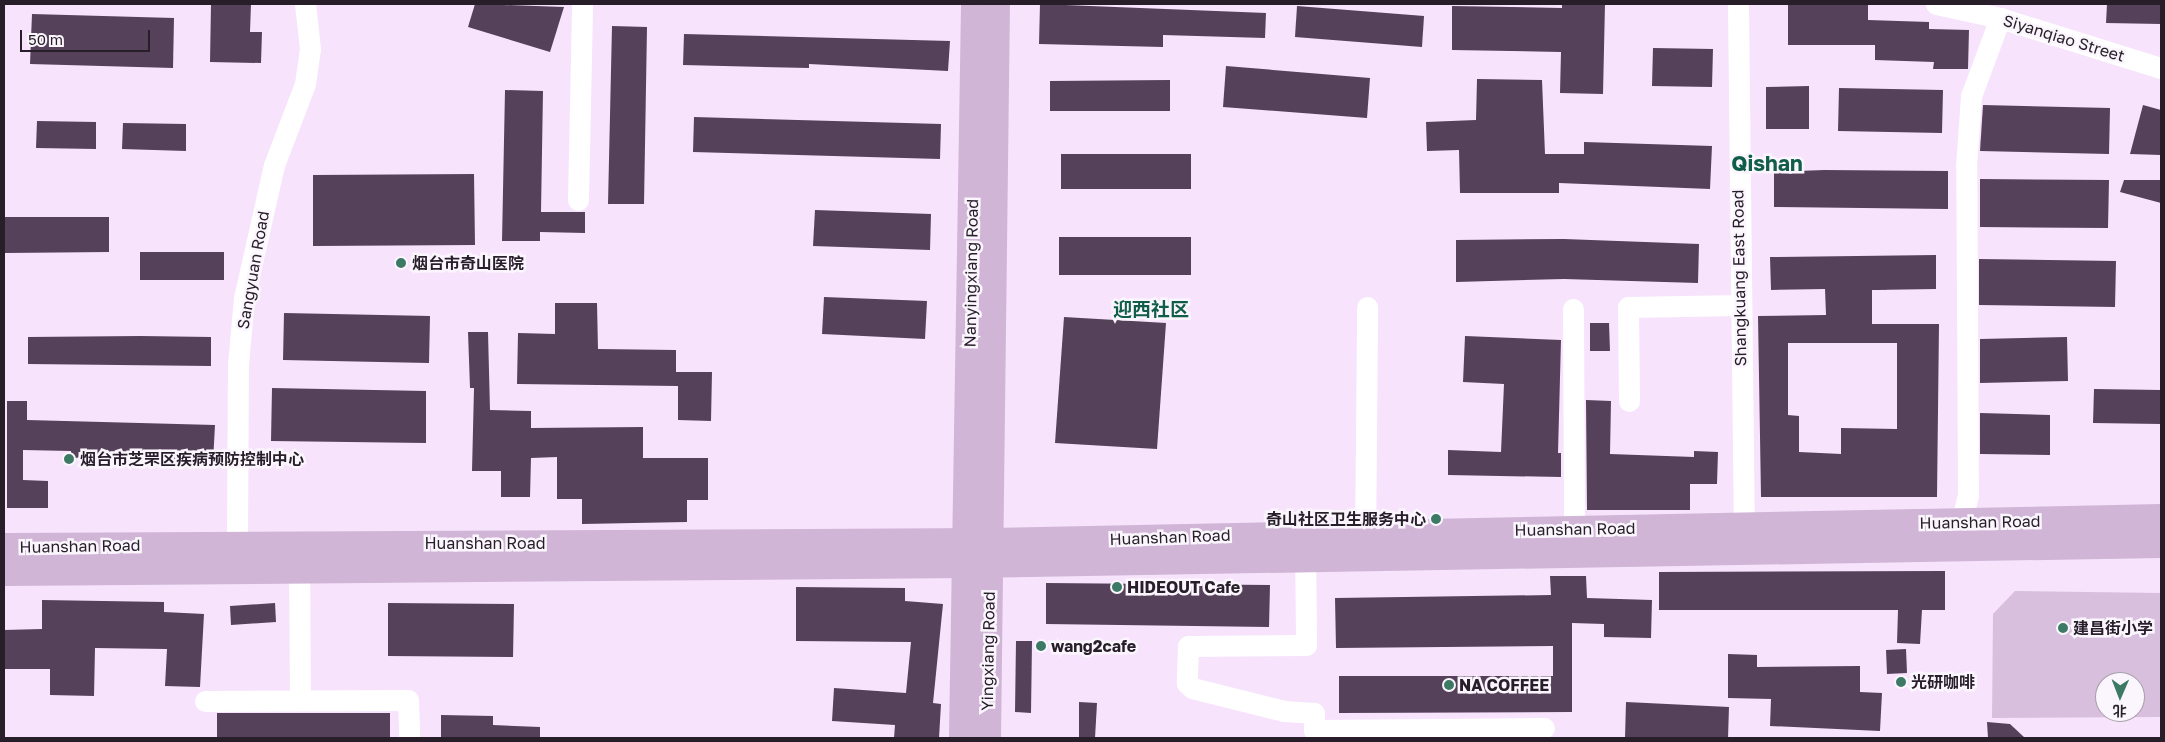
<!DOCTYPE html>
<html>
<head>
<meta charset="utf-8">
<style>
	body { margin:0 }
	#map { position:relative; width:2165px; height:742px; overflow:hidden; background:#f7e3fc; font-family:"Golos Text","Noto Sans SC",sans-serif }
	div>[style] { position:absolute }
	.green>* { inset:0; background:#d8bfde }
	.building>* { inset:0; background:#56415a }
	.minor>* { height:21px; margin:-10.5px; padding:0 10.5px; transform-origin:10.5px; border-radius:10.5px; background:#fff }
	.major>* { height:28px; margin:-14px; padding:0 14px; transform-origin:14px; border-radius:14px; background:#d0b5d6 }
	.dots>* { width:14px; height:14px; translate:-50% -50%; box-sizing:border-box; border:2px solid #fbf6fd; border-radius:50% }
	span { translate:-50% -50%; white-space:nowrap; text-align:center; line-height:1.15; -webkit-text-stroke:5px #fbf6fd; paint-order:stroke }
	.street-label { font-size:16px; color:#271e29 }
	.poi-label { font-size:16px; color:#271e29; font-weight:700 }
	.left { translate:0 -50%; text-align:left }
	.right { translate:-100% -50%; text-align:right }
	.quarter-label { font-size:19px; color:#105e4a; font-weight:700 }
	.district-label { font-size:21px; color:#105e4a; font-weight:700 }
	.frame { position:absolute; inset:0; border:5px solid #271e29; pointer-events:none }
	.north { position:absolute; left:2095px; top:672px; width:50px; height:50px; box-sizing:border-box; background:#fbf6fd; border:1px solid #a6a0a8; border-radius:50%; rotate:181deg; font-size:14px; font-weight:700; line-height:20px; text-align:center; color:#271e29 }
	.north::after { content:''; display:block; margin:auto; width:18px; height:22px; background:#3d7a66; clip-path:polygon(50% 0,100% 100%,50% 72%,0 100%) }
	.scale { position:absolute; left:20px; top:30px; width:130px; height:22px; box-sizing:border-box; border:2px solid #271e29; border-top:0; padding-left:6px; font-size:15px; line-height:18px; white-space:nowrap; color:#271e29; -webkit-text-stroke:4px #fbf6fd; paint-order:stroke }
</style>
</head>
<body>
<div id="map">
	<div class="green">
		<i style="clip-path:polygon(evenodd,2015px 591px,2161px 593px,2161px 717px,1992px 718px,1993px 614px,2015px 591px,2105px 682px,2135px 682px,2135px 712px,2105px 712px,2105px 682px)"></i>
	</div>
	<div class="building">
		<i style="clip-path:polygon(211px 4px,251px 4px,250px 32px,262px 32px,261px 63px,210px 62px)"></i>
		<i style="clip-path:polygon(475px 4px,564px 7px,550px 52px,468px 27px)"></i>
		<i style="clip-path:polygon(1040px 4px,1266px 13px,1265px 38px,1163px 35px,1163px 47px,1039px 44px)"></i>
		<i style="clip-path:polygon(1562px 4px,1605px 4px,1603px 94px,1560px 93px,1561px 52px,1452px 50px,1452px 6px,1562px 8px)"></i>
		<i style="clip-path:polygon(2107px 4px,2161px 4px,2161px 24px,2106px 23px)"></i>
		<i style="clip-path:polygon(1788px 5px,1868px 5px,1868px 20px,1929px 22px,1929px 29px,1969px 30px,1968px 69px,1933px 69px,1934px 62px,1875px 60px,1875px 45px,1788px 45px)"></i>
		<i style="clip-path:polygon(1297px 6px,1424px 16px,1422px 47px,1295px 37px)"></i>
		<i style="clip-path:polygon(32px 14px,174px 18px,173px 68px,30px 64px)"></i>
		<i style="clip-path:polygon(612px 26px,647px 27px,644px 204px,608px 204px)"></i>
		<i style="clip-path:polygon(684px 34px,950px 41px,948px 71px,809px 64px,809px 68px,683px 65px)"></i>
		<i style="clip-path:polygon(1653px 48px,1713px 49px,1712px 87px,1652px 86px)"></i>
		<i style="clip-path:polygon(1226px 66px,1370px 78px,1367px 118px,1223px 107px)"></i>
		<i style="clip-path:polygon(1477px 79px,1542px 80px,1545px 154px,1584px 154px,1584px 142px,1712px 146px,1710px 189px,1559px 183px,1559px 193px,1460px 193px,1459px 150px,1427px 151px,1426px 122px,1476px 120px)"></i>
		<i style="clip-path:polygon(1170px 80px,1170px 111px,1050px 111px,1050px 81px)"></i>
		<i style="clip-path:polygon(1809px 86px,1809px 129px,1766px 129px,1766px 87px)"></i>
		<i style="clip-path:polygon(1839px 88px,1943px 90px,1942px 133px,1838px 131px)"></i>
		<i style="clip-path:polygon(505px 90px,543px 91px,541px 212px,585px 212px,585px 233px,540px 232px,540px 241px,502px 241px)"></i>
		<i style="clip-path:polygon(1983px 105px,2110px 108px,2109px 154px,1980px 151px)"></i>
		<i style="clip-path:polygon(2143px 105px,2161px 110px,2161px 155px,2130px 154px)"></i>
		<i style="clip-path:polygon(694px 117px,941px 124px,940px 159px,693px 152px)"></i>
		<i style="clip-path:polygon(37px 121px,96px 122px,96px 149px,36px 148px)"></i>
		<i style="clip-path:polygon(123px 123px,186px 124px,186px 151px,122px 149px)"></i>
		<i style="clip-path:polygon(1061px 154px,1191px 154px,1191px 189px,1061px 189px)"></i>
		<i style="clip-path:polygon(1824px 170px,1948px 171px,1948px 209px,1774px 207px,1774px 172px)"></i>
		<i style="clip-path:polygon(474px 174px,475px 245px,313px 246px,313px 175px)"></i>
		<i style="clip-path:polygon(1980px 179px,2109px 180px,2108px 228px,1980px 227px)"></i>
		<i style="clip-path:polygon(2124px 180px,2161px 180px,2161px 203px,2120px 192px)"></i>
		<i style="clip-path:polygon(815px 210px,931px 214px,930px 250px,813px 246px)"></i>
		<i style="clip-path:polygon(5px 217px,109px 217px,109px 252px,5px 253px)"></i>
		<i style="clip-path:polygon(1059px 237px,1191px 237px,1191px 275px,1059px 275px)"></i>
		<i style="clip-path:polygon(1564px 239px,1699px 244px,1698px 283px,1564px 279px,1456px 282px,1456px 240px)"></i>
		<i style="clip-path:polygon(140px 252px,224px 252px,224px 280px,140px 280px)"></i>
		<i style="clip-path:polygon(evenodd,1936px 255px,1936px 289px,1872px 290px,1872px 324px,1939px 324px,1937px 497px,1761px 497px,1758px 316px,1826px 315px,1825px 289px,1771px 290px,1770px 257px,1936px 255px,1788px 343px,1897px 343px,1897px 429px,1841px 428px,1841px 454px,1799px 452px,1799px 416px,1788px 415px,1788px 343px)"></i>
		<i style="clip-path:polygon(1979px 259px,2116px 261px,2115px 307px,1979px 305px)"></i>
		<i style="clip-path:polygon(824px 297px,927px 301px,925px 339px,822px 334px)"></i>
		<i style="clip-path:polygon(555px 303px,597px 303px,598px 349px,676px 350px,676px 372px,712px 372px,711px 421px,678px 420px,678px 386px,517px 384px,518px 333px,555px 334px)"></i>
		<i style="clip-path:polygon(284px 313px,430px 316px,429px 363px,283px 360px)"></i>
		<i style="clip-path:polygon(1064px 317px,1166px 323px,1157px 449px,1055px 443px)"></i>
		<i style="clip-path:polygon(1590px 323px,1609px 323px,1610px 351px,1590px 351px)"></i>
		<i style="clip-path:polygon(468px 332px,488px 332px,490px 410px,531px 411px,531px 428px,643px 427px,643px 458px,708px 458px,708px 500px,687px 500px,687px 522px,582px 524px,582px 499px,557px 499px,557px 457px,531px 458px,530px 497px,501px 497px,501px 471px,472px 471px,474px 388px,470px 388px)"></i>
		<i style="clip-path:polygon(141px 336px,211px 337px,211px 366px,28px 364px,28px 337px)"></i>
		<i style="clip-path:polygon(1465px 336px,1561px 340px,1558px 453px,1561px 453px,1561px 477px,1448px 475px,1448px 450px,1501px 452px,1504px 384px,1463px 382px)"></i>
		<i style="clip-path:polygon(2067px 337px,2068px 381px,1980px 383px,1980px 339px)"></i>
		<i style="clip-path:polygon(272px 388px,426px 391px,426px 443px,271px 441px)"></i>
		<i style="clip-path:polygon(2094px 389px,2161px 390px,2161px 424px,2093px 423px)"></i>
		<i style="clip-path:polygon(1586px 400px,1611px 401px,1610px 454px,1694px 457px,1694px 451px,1718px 452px,1717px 484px,1690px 484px,1690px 510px,1587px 510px)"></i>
		<i style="clip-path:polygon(7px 401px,27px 401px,27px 420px,215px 425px,213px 462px,120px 456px,71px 458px,71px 451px,23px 450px,23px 480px,48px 481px,48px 508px,7px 508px)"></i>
		<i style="clip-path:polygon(1980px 413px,2050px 415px,2050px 455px,1980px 454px)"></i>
		<i style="clip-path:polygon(1945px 571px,1945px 610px,1922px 610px,1920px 644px,1897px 643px,1898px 610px,1659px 610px,1659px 572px)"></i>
		<i style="clip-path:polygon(1550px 576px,1586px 576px,1587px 598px,1652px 600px,1651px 638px,1604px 637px,1604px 624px,1572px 623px,1572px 712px,1339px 713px,1339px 676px,1553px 676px,1553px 646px,1336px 648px,1335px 598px,1551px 595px)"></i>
		<i style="clip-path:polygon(1046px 583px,1270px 585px,1269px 627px,1046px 624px)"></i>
		<i style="clip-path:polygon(796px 587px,905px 588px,905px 601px,943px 604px,933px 703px,941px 704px,939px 738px,894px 738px,895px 725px,832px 721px,834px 688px,906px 693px,911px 642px,796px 641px)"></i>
		<i style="clip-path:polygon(42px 600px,164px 602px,164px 612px,204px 614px,200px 687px,165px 686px,167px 649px,95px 648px,94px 696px,50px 695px,50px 669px,4px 669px,4px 630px,42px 629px)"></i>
		<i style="clip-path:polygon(275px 603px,276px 622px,231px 625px,230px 606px)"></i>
		<i style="clip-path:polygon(388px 603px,514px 604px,513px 657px,388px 656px)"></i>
		<i style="clip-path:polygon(1016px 641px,1032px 641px,1031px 713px,1015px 712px)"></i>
		<i style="clip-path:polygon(1906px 649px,1907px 673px,1887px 674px,1886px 650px)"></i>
		<i style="clip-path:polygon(1728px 654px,1757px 655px,1757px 667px,1860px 666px,1860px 692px,1882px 693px,1880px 731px,1770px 726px,1771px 699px,1728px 698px)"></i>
		<i style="clip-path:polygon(1079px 702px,1097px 703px,1095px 738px,1079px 738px)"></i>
		<i style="clip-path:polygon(1626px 702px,1729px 707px,1728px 738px,1625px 738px)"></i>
		<i style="clip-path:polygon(217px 713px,390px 713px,390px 738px,217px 738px)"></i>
		<i style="clip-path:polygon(441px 715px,493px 716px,493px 725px,540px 727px,540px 738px,441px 738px)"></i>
		<i style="clip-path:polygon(1987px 722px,2010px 724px,2025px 738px,1988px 738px)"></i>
	</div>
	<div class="minor">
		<i style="left:1738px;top:4px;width:538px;rotate:89.36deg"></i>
		<i style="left:1936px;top:4px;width:66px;rotate:12.3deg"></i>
		<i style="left:2000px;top:18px;width:169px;rotate:17.3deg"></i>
		<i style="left:578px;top:200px;width:196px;rotate:-88.8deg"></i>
		<i style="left:1573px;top:309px;width:220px;rotate:89.7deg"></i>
		<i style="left:1629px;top:401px;width:94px;rotate:-90.6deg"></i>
		<i style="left:1628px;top:307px;width:111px;rotate:-1deg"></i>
		<i style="left:1950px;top:523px;width:15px;rotate:-32deg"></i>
		<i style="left:1963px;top:515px;width:21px;rotate:-76deg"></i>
		<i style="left:1968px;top:495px;width:329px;rotate:-90.3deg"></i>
		<i style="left:1966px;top:166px;width:70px;rotate:-85.9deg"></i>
		<i style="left:1971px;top:96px;width:83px;rotate:-69.6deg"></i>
		<i style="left:237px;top:543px;width:179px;rotate:-89.7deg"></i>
		<i style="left:238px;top:364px;width:66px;rotate:-84.8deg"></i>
		<i style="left:244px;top:298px;width:136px;rotate:-77.3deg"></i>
		<i style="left:274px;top:165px;width:87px;rotate:-69.1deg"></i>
		<i style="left:305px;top:84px;width:35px;rotate:-82deg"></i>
		<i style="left:310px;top:49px;width:45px;rotate:-96.3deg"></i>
		<i style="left:1305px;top:544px;width:101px;rotate:89.4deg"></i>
		<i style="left:1306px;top:645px;width:118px;rotate:179.5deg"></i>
		<i style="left:1188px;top:646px;width:37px;rotate:92deg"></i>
		<i style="left:1187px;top:683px;width:7px;rotate:45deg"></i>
		<i style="left:1192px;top:688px;width:95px;rotate:14deg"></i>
		<i style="left:1284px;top:711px;width:30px;rotate:4deg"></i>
		<i style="left:1314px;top:713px;width:17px;rotate:90deg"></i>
		<i style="left:1314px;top:730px;width:230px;rotate:-0.5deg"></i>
		<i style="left:1365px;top:550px;width:243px;rotate:-89.5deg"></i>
		<i style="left:299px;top:554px;width:146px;rotate:89.6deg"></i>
		<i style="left:205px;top:701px;width:203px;rotate:-0.3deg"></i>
		<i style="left:408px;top:700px;width:38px;rotate:88deg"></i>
	</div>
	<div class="major">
		<i style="left:4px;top:547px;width:984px;rotate:-0.29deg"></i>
		<i style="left:988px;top:542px;width:1173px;rotate:-1.17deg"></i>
		<i style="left:4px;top:572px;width:962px;rotate:-0.48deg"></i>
		<i style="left:966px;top:564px;width:1195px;rotate:-0.96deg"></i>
		<i style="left:963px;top:738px;width:734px;rotate:-89.06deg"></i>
		<i style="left:987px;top:738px;width:734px;rotate:-89.3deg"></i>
	</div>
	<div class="dots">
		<i style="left:401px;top:263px;background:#3d7a66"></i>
		<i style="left:69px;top:459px;background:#3d7a66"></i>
		<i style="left:1436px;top:519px;background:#3d7a66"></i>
		<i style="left:1117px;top:587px;background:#3d7a66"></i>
		<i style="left:2063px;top:628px;background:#3d7a66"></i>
		<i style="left:1041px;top:646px;background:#3d7a66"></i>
		<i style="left:1901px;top:682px;background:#3d7a66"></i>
		<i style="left:1449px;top:685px;background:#3d7a66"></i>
	</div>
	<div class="street-label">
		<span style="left:2064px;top:38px;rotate:17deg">Siyanqiao Street</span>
		<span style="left:253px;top:270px;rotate:-80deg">Sangyuan Road</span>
		<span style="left:971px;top:273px;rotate:-89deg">Nanyingxiang Road</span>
		<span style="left:1739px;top:278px;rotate:-91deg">Shangkuang East Road</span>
		<span style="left:1980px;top:522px;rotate:-1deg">Huanshan Road</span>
		<span style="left:1575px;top:529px;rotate:-1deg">Huanshan Road</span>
		<span style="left:1170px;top:537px;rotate:-2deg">Huanshan Road</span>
		<span style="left:485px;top:543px">Huanshan Road</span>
		<span style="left:80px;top:546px;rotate:-1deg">Huanshan Road</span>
		<span style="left:988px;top:651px;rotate:-89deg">Yingxiang Road</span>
	</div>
	<div class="poi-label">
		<span class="left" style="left:412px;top:263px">烟台市奇山医院</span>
		<span class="left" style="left:80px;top:459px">烟台市芝罘区疾病预防控制中心</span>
		<span class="right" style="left:1426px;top:519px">奇山社区卫生服务中心</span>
		<span class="left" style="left:1127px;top:587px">HIDEOUT Cafe</span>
		<span class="left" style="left:2073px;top:628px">建昌街小学</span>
		<span class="left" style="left:1051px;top:646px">wang2cafe</span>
		<span class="left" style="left:1911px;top:682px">光研咖啡</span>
		<span class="left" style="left:1459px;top:685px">NA COFFEE</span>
	</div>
	<div class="quarter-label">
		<span style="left:1151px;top:309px">迎西社区</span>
	</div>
	<div class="district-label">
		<span style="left:1767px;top:163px">Qishan</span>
	</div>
	<div class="frame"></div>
	<div class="north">北</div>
	<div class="scale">50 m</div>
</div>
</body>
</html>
